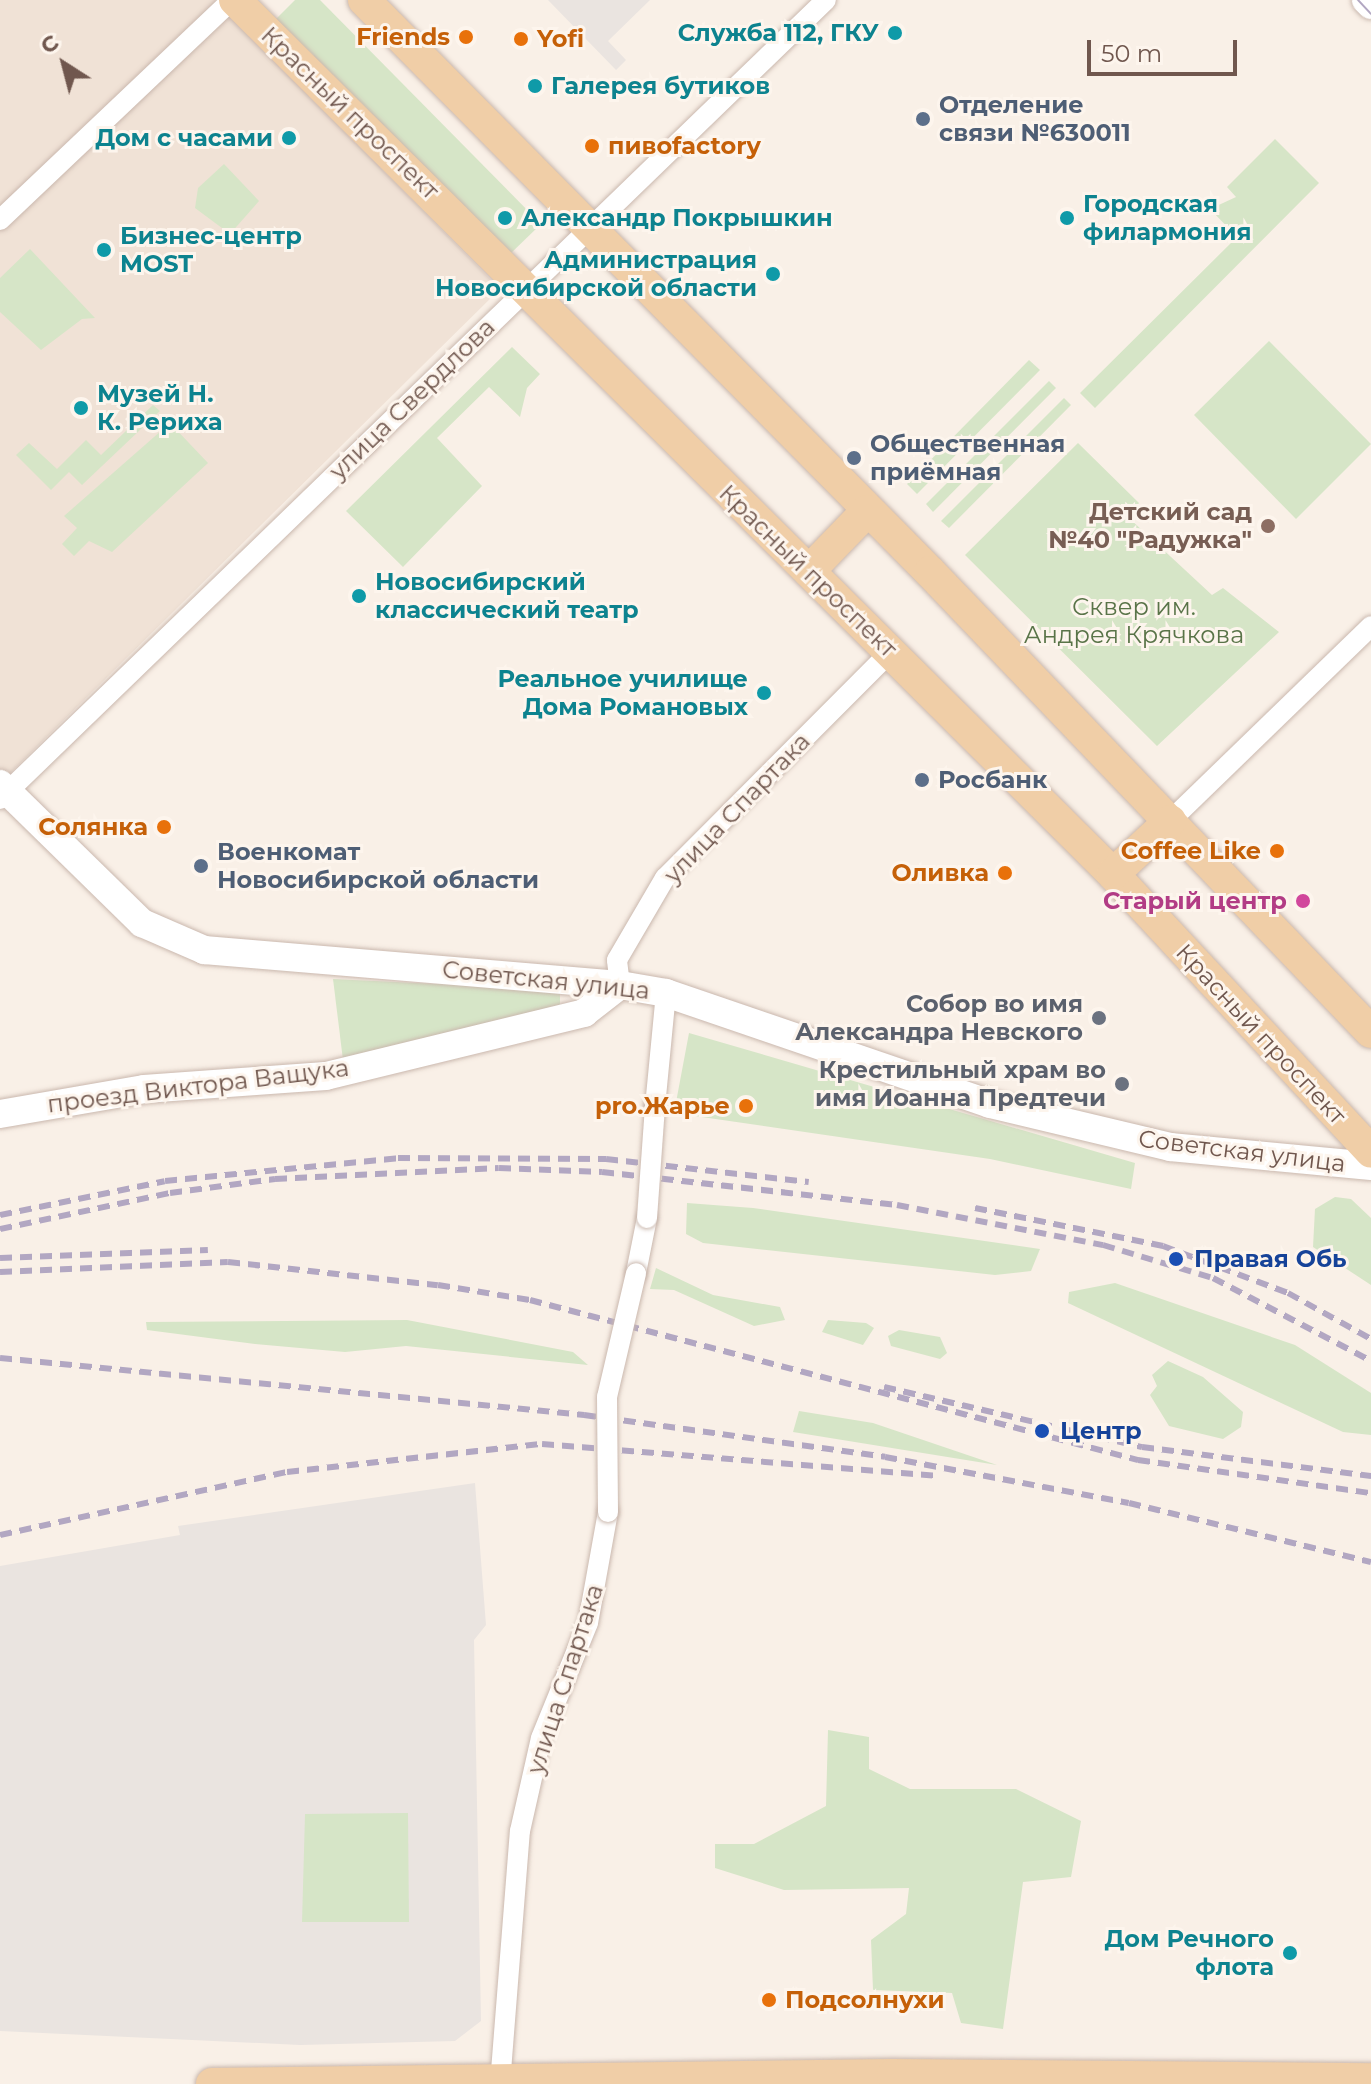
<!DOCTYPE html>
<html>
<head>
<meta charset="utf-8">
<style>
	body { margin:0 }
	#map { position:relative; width:1371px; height:2084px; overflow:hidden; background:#f9f0e7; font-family:Montserrat,sans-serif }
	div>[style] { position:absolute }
	.residential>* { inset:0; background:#f0e2d6 }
	.industrial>* { inset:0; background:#eae4e0 }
	.green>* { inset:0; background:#d6e5c7 }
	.roads { filter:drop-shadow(0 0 2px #cab8ae) drop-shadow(0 0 2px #cab8ae) }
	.street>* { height:20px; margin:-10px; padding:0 10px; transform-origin:10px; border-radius:10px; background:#fff }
	.secondary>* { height:28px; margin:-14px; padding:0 14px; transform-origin:14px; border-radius:14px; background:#fff }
	.primary>* { height:32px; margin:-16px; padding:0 16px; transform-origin:16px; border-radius:16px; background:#f0cea7 }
	.tram>* { height:2px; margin:-1px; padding:0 1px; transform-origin:1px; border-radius:1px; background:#b2a7c2 }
	.rail>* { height:6px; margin-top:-3px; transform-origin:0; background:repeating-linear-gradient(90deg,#b2a7c2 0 12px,transparent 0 20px) }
	.bridges { filter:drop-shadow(0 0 2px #cab8ae) drop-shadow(0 0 2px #cab8ae) }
	.street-bridge>* { height:20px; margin:-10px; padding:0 10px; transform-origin:10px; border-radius:10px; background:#fff }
	.dots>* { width:22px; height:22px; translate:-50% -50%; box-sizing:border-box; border:4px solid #fdf5ed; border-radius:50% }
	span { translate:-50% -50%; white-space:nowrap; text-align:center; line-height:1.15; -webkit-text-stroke:6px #fdf5ed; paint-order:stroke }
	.culture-label { font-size:24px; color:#0d838f; font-weight:700 }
	.right { translate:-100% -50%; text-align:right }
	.left { translate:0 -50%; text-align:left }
	.food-label { font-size:24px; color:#c56008; font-weight:700 }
	.service-label { font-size:24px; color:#4e5e75; font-weight:700 }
	.street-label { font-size:24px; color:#70574e }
	.education-label { font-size:24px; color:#785e54; font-weight:700 }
	.park-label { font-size:24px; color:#597448 }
	.hotel-label { font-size:24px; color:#b23c85; font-weight:700 }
	.worship-label { font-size:24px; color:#5b616d; font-weight:700 }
	.transit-label { font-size:24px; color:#164399; font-weight:700 }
	.north { position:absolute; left:24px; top:24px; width:80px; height:80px; -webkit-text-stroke:6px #fdf5ed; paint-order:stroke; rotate:324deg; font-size:22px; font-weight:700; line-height:32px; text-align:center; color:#70574e }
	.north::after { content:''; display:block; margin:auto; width:28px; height:36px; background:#70574e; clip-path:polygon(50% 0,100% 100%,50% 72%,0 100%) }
	.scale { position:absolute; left:1087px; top:40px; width:150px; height:36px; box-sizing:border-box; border:4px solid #70574e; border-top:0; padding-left:10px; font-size:24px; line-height:28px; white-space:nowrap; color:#70574e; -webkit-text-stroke:6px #fdf5ed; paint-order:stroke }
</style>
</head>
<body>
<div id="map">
	<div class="residential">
		<i style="clip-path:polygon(0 0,215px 0,500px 289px,0 783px)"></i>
	</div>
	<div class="industrial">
		<i style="clip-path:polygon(548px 0,650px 0,608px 41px,626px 60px,616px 70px)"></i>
		<i style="clip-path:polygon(475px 1483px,486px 1625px,474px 1640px,481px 2021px,455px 2041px,300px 2045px,0 2031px,0 1566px,180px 1535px,178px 1526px)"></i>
	</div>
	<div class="green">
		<i style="clip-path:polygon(295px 0,320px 0,541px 224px,508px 256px,275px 20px)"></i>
		<i style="clip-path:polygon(1275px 139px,1319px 183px,1095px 408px,1080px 393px,1237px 237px,1210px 209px,1236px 197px,1227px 187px)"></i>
		<i style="clip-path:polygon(224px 164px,259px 201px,230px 234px,195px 208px,198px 188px)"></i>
		<i style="clip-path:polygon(30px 249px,95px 318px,82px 319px,41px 350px,0 312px,0 278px)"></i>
		<i style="clip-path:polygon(1269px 341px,1371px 444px,1296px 519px,1194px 415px)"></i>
		<i style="clip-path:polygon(512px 347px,540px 374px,527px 388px,520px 417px,489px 387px,437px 438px,482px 486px,403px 567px,346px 511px)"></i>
		<i style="clip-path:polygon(1029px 360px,1040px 370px,917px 494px,907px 484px)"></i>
		<i style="clip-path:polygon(1049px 381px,1056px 388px,933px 512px,926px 504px)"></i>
		<i style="clip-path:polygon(1064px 398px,1071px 405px,949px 528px,941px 521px)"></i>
		<i style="clip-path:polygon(153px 405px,160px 411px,82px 485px,69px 472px,51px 490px,16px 455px,29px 443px,57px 469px,86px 440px,101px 455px)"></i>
		<i style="clip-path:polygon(170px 423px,208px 463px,112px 552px,89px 541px,74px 556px,62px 544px,77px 528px,64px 516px)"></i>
		<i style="clip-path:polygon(1078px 443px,1139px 503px,1129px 518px,1212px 595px,1223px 588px,1279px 632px,1157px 746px,965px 555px)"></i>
		<i style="clip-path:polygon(333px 979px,560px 990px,560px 1007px,343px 1060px)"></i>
		<i style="clip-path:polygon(689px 1033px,1135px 1163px,1131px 1189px,990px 1159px,674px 1113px)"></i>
		<i style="clip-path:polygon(1335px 1197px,1351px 1199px,1371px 1218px,1371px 1285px,1313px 1247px,1315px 1209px)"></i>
		<i style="clip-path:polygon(687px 1203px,753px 1208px,1040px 1249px,1031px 1271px,995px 1275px,703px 1243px,686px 1234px)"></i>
		<i style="clip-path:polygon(656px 1268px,713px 1295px,780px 1307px,785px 1320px,754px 1326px,674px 1290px,650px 1289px)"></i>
		<i style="clip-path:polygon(1115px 1283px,1295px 1345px,1371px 1393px,1371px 1435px,1343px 1432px,1068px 1303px,1069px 1292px)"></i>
		<i style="clip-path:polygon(407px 1320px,573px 1352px,588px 1365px,406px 1346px,345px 1352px,255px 1344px,147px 1330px,146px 1322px)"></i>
		<i style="clip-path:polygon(828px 1320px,866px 1323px,874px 1328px,863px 1345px,822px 1332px)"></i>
		<i style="clip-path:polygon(899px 1330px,940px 1337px,947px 1353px,940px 1359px,891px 1346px,888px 1336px)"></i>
		<i style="clip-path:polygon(1168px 1361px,1203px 1377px,1243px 1412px,1241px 1427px,1223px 1439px,1169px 1426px,1150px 1395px,1157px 1386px,1152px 1375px)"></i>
		<i style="clip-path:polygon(799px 1411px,873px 1423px,997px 1465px,793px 1432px)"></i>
		<i style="clip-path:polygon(828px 1730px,869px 1737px,869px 1769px,910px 1789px,1016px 1789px,1081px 1821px,1071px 1877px,1023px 1882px,1003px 2029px,961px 2023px,952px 1993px,873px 1990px,871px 1940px,906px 1914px,909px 1888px,784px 1890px,715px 1868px,715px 1844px,754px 1844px,826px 1806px)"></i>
		<i style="clip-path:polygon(408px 1813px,409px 1922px,302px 1922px,305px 1814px)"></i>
	</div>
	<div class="roads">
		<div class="street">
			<i style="left:0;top:220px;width:320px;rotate:-43.5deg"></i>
			<i style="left:0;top:799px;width:1149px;rotate:-44.05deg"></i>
			<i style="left:1170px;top:821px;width:280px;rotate:-44.1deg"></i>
			<i style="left:620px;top:985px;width:25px;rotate:-97deg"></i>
			<i style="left:617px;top:960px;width:95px;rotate:-59.7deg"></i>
			<i style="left:665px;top:878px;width:320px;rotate:-45.1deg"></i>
			<i style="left:655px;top:1107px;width:115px;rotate:-84.5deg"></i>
			<i style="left:636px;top:1273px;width:56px;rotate:-78.7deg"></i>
			<i style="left:500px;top:2084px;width:254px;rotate:-85.5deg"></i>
			<i style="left:520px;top:1831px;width:95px;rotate:-77.3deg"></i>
			<i style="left:541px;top:1738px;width:124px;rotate:-67.8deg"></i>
			<i style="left:588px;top:1623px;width:113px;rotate:-79.8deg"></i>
		</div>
		<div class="secondary">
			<i style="left:1366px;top:0;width:7px;rotate:45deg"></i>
			<i style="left:0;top:784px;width:199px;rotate:44.4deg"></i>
			<i style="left:142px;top:923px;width:68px;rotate:23.5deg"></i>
			<i style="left:204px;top:950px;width:417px;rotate:4.8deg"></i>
			<i style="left:620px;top:985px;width:47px;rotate:9.9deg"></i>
			<i style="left:666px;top:993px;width:342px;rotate:18.9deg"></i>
			<i style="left:990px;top:1104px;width:185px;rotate:13.4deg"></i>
			<i style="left:1170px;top:1147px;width:202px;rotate:5.4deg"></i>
			<i style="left:0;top:1114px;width:146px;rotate:-9.8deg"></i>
			<i style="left:144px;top:1089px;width:182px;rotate:-4.1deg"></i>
			<i style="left:326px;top:1076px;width:266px;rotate:-13.7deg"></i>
			<i style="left:584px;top:1013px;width:46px;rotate:-37.9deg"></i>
		</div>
		<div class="primary">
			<i style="left:235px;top:0;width:1239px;rotate:44.87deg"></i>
			<i style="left:1113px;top:874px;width:379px;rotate:47.1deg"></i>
			<i style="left:364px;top:0;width:805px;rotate:45.3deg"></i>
			<i style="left:930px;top:572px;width:637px;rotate:46.21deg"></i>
			<i style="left:809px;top:571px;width:83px;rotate:-46deg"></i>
			<i style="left:1113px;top:874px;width:78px;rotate:-42.9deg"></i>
			<i style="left:212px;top:2084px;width:681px;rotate:-0.76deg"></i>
			<i style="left:893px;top:2075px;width:478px;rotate:0.5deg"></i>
		</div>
	</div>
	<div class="tram">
		<i style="left:1358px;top:0;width:19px;rotate:47deg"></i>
	</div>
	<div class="rail">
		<i style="left:975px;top:1208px;width:192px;rotate:11.4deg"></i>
		<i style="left:1163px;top:1246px;width:134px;rotate:20.6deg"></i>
		<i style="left:1288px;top:1293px;width:95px;rotate:29deg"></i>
		<i style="left:0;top:1215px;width:168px;rotate:-11.6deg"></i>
		<i style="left:165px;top:1181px;width:234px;rotate:-5.6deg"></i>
		<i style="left:398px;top:1158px;width:208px;rotate:0.3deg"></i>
		<i style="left:606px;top:1159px;width:204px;rotate:6.5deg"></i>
		<i style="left:0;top:1229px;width:174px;rotate:-12deg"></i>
		<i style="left:170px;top:1193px;width:106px;rotate:-7.6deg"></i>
		<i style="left:275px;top:1179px;width:224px;rotate:-2.8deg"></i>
		<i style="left:499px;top:1168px;width:103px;rotate:2.2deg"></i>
		<i style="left:602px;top:1172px;width:297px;rotate:6.4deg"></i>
		<i style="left:897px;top:1205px;width:210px;rotate:11deg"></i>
		<i style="left:1103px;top:1245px;width:115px;rotate:16.7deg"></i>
		<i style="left:1213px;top:1278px;width:178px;rotate:27.7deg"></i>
		<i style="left:0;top:1258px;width:208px;rotate:-2.2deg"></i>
		<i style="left:0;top:1272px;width:228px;rotate:-2.5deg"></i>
		<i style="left:228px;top:1262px;width:211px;rotate:6.3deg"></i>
		<i style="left:438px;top:1285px;width:93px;rotate:9.3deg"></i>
		<i style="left:530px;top:1300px;width:629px;rotate:14.74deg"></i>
		<i style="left:1138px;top:1460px;width:235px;rotate:8.1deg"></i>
		<i style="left:0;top:1358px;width:587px;rotate:5.57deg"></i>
		<i style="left:584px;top:1415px;width:304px;rotate:7.9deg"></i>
		<i style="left:885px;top:1457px;width:248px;rotate:10.7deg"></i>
		<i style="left:1129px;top:1503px;width:249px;rotate:13.7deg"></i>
		<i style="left:884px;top:1387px;width:265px;rotate:13.1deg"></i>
		<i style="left:1142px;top:1447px;width:231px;rotate:7.2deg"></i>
		<i style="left:0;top:1535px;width:294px;rotate:-12.4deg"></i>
		<i style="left:287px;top:1472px;width:257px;rotate:-6.3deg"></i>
		<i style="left:542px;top:1444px;width:395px;rotate:4.6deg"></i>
	</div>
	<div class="bridges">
		<div class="street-bridge">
			<i style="left:647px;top:1218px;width:111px;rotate:-85.9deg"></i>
			<i style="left:608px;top:1512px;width:115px;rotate:-90.5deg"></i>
			<i style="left:607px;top:1397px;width:127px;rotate:-76.8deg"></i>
		</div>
	</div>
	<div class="dots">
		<i style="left:895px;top:33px;background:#0f9aa8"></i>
		<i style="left:466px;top:37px;background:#e8710a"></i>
		<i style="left:521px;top:39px;background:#e8710a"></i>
		<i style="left:535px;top:86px;background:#0f9aa8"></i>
		<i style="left:923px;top:119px;background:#5c6f8a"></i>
		<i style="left:289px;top:138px;background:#0f9aa8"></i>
		<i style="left:592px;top:146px;background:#e8710a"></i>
		<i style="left:505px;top:218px;background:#0f9aa8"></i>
		<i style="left:1067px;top:218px;background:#0f9aa8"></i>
		<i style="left:104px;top:250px;background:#0f9aa8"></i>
		<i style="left:773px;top:274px;background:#0f9aa8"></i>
		<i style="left:81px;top:408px;background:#0f9aa8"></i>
		<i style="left:854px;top:458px;background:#5c6f8a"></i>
		<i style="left:1268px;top:526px;background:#8d6e63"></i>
		<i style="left:359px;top:596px;background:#0f9aa8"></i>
		<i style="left:764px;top:693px;background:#0f9aa8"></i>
		<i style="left:922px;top:780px;background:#5c6f8a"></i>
		<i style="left:164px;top:827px;background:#e8710a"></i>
		<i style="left:1277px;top:851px;background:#e8710a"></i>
		<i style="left:201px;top:866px;background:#5c6f8a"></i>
		<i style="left:1005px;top:873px;background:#e8710a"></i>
		<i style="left:1303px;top:901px;background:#d1479c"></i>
		<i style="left:1099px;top:1018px;background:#6b7280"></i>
		<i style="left:1122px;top:1084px;background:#6b7280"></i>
		<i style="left:746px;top:1106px;background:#e8710a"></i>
		<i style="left:1176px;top:1259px;background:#1a4fb4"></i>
		<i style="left:1042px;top:1431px;background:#1a4fb4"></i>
		<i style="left:1290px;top:1953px;background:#0f9aa8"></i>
		<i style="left:769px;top:2000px;background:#e8710a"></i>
	</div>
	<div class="culture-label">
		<span class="right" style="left:879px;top:33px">Служба 112, ГКУ</span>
		<span class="left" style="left:551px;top:86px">Галерея бутиков</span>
		<span class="right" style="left:273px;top:138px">Дом с часами</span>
		<span class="left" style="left:1083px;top:218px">Городская<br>филармония</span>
		<span class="left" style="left:521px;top:218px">Александр Покрышкин</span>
		<span class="left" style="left:120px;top:250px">Бизнес-центр<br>MOST</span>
		<span class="right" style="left:757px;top:274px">Администрация<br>Новосибирской области</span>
		<span class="left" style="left:97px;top:408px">Музей Н.<br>К. Рериха</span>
		<span class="left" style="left:375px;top:596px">Новосибирский<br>классический театр</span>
		<span class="right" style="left:748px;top:693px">Реальное училище<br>Дома Романовых</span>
		<span class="right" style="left:1274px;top:1953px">Дом Речного<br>флота</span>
	</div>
	<div class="food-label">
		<span class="right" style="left:450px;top:37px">Friends</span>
		<span class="left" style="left:537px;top:39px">Yofi</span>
		<span class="left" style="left:608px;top:146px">пивоfactory</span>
		<span class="right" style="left:148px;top:827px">Солянка</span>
		<span class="right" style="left:1261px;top:851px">Coffee Like</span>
		<span class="right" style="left:989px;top:873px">Оливка</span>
		<span class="right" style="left:730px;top:1106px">pro.Жарье</span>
		<span class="left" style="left:785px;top:2000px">Подсолнухи</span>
	</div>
	<div class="service-label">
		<span class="left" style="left:939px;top:119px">Отделение<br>связи №630011</span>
		<span class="left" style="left:870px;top:458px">Общественная<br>приёмная</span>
		<span class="left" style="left:938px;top:780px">Росбанк</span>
		<span class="left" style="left:217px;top:866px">Военкомат<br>Новосибирской области</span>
	</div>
	<div class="street-label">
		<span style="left:350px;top:113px;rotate:44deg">Красный проспект</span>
		<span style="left:412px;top:399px;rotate:-44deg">улица Свердлова</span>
		<span style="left:808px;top:571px;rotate:44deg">Красный проспект</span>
		<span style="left:737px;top:808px;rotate:-46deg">улица Спартака</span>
		<span style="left:546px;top:980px;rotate:6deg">Советская улица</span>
		<span style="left:1261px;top:1034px;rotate:47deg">Красный проспект</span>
		<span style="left:198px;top:1086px;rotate:-7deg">проезд Виктора Ващука</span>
		<span style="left:1242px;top:1151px;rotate:7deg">Советская улица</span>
		<span style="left:565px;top:1679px;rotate:-72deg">улица Спартака</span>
	</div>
	<div class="education-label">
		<span class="right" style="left:1252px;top:526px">Детский сад<br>№40 "Радужка"</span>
	</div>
	<div class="park-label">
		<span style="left:1134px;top:621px">Сквер им.<br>Андрея Крячкова</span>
	</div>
	<div class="hotel-label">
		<span class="right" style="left:1287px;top:901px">Старый центр</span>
	</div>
	<div class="worship-label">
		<span class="right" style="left:1083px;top:1018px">Собор во имя<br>Александра Невского</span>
		<span class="right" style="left:1106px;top:1084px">Крестильный храм во<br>имя Иоанна Предтечи</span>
	</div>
	<div class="transit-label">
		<span class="left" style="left:1194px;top:1259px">Правая Обь</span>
		<span class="left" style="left:1060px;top:1431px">Центр</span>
	</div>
	<div class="north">С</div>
	<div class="scale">50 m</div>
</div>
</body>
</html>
